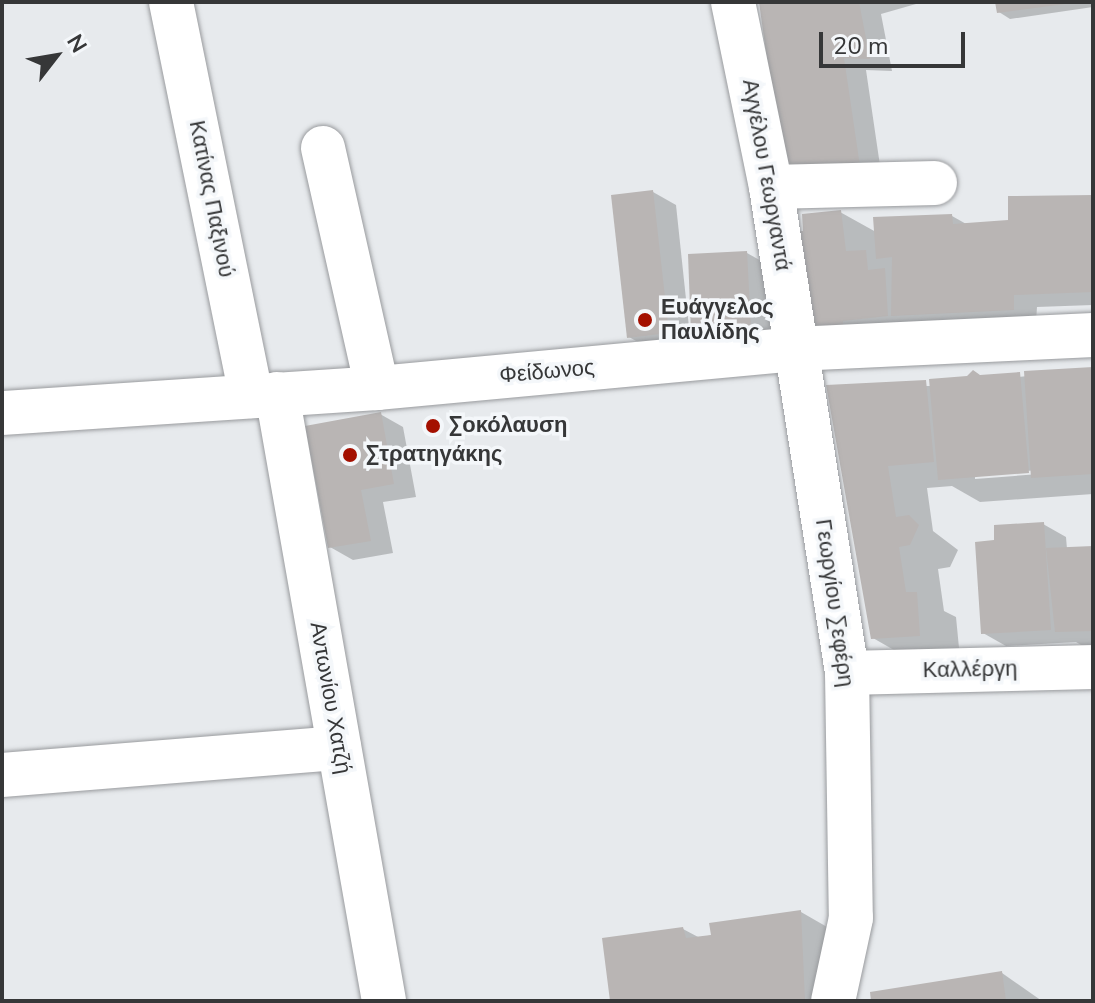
<!DOCTYPE html>
<html>
<head>
<meta charset="utf-8">
<style>
	body { margin:0 }
	#map { position:relative; width:1095px; height:1003px; overflow:hidden; background:#e7eaed; font-family:"Nunito Sans",sans-serif }
	div>[style] { position:absolute }
	.shadow>* { inset:0; background:#0003 }
	.building>* { inset:0; background:#b9b5b4 }
	.roads { filter:drop-shadow(0 0 2px #999b9e) drop-shadow(0 0 2px #999b9e) }
	.minor>* { height:44px; margin:-22px; padding:0 22px; transform-origin:22px; border-radius:22px; background:#fff }
	.major>* { height:44px; margin:-22px; padding:0 22px; transform-origin:22px; border-radius:22px; background:#fff }
	.dots>* { width:22px; height:22px; translate:-50% -50%; box-sizing:border-box; border:4px solid #f4f7fa; border-radius:50% }
	span { translate:-50% -50%; white-space:nowrap; text-align:center; line-height:1.15; -webkit-text-stroke:7px #f4f7fa; paint-order:stroke }
	.street-label { font-size:22px; color:#363738 }
	.poi-label { font-size:22px; color:#363738; font-weight:700 }
	.left { translate:0 -50%; text-align:left }
	.frame { position:absolute; inset:0; border:4px solid #363738; pointer-events:none }
	.north { position:absolute; left:16px; top:16px; width:80px; height:80px; -webkit-text-stroke:6px #f4f7fa; paint-order:stroke; rotate:59deg; font-size:22px; font-weight:700; line-height:32px; text-align:center; color:#363738 }
	.north::after { content:''; display:block; margin:auto; width:28px; height:36px; background:#363738; clip-path:polygon(50% 0,100% 100%,50% 72%,0 100%) }
	.scale { position:absolute; left:819px; top:32px; width:146px; height:36px; box-sizing:border-box; border:4px solid #363738; border-top:0; padding-left:10px; font-size:24px; line-height:28px; white-space:nowrap; color:#363738; -webkit-text-stroke:6px #f4f7fa; paint-order:stroke }
</style>
</head>
<body>
<div id="map">
	<div class="shadow">
		<i style="clip-path:polygon(762px 2px,923px 2px,881px 14px,892px 71px,866px 70px,883px 186px,809px 194px)"></i>
		<i style="clip-path:polygon(997px 2px,1093px 2px,1093px 7px,1010px 19px,999px 12px)"></i>
		<i style="clip-path:polygon(653px 192px,676px 205px,691px 346px,652px 350px,629px 337px)"></i>
		<i style="clip-path:polygon(1093px 197px,1093px 305px,1037px 307px,1036px 322px,814px 330px,840px 212px,876px 232px,952px 216px,968px 225px,1010px 222px)"></i>
		<i style="clip-path:polygon(747px 253px,770px 266px,773px 341px,716px 346px,691px 332px)"></i>
		<i style="clip-path:polygon(evenodd,1093px 369px,1093px 494px,980px 502px,952px 486px,927px 488px,933px 531px,958px 550px,950px 567px,938px 569px,944px 611px,956px 617px,960px 658px,913px 661px,873px 638px,828px 386px,932px 386px,1093px 369px,1039px 470px,1039px 474px,975px 479px,975px 475px,1039px 470px)"></i>
		<i style="clip-path:polygon(380px 414px,403px 427px,416px 497px,383px 502px,393px 553px,353px 560px,330px 547px)"></i>
		<i style="clip-path:polygon(1043px 524px,1066px 537px,1067px 549px,1093px 548px,1093px 652px,1076px 642px,1006px 646px,983px 633px,996px 542px)"></i>
		<i style="clip-path:polygon(801px 912px,841px 935px,843px 1001px,612px 1001px,683px 929px,700px 938px)"></i>
		<i style="clip-path:polygon(1002px 973px,1042px 1001px,873px 1001px)"></i>
	</div>
	<div class="building">
		<i style="clip-path:polygon(759px 2px,859px 2px,870px 59px,844px 58px,861px 173px,784px 182px)"></i>
		<i style="clip-path:polygon(995px 2px,1065px 2px,1065px 4px,997px 13px)"></i>
		<i style="clip-path:polygon(653px 190px,669px 333px,627px 338px,611px 195px)"></i>
		<i style="clip-path:polygon(1093px 195px,1093px 292px,1014px 295px,1014px 310px,891px 316px,892px 257px,876px 259px,873px 217px,952px 214px,953px 224px,1008px 220px,1008px 196px)"></i>
		<i style="clip-path:polygon(841px 210px,846px 251px,866px 250px,868px 270px,885px 268px,888px 316px,843px 321px,843px 328px,812px 331px,797px 231px,803px 231px,802px 214px)"></i>
		<i style="clip-path:polygon(747px 251px,751px 329px,691px 334px,688px 254px)"></i>
		<i style="clip-path:polygon(1093px 367px,1093px 474px,1031px 478px,1024px 371px)"></i>
		<i style="clip-path:polygon(973px 370px,980px 375px,1020px 372px,1029px 473px,938px 480px,929px 379px,967px 376px)"></i>
		<i style="clip-path:polygon(926px 380px,934px 462px,888px 466px,896px 517px,909px 515px,919px 525px,910px 545px,899px 547px,906px 592px,917px 592px,920px 636px,871px 639px,826px 385px)"></i>
		<i style="clip-path:polygon(381px 412px,394px 484px,361px 490px,371px 541px,328px 548px,305px 426px)"></i>
		<i style="clip-path:polygon(1044px 522px,1051px 630px,981px 634px,975px 542px,994px 540px,994px 525px)"></i>
		<i style="clip-path:polygon(1093px 546px,1093px 631px,1055px 632px,1046px 548px)"></i>
		<i style="clip-path:polygon(801px 910px,805px 1001px,610px 1001px,602px 938px,683px 927px,686px 938px,711px 935px,709px 923px)"></i>
		<i style="clip-path:polygon(1002px 971px,1006px 1001px,871px 1001px,870px 992px)"></i>
	</div>
	<div class="roads">
		<div class="minor">
			<i style="left:171px;top:2px;width:402px;rotate:78.5deg"></i>
			<i style="left:733px;top:2px;width:189px;rotate:78.4deg"></i>
			<i style="left:771px;top:187px;width:492px;rotate:81.1deg"></i>
			<i style="left:847px;top:673px;width:245px;rotate:89.1deg"></i>
			<i style="left:851px;top:918px;width:85px;rotate:102.2deg"></i>
			<i style="left:323px;top:148px;width:246px;rotate:77.3deg"></i>
			<i style="left:771px;top:187px;width:164px;rotate:-1.4deg"></i>
			<i style="left:277px;top:394px;width:616px;rotate:80deg"></i>
			<i style="left:847px;top:673px;width:246px;rotate:-1.4deg"></i>
			<i style="left:2px;top:775px;width:338px;rotate:-4.6deg"></i>
		</div>
		<div class="major">
			<i style="left:2px;top:413px;width:376px;rotate:-3.8deg"></i>
			<i style="left:377px;top:388px;width:420px;rotate:-5.3deg"></i>
			<i style="left:795px;top:349px;width:298px;rotate:-2.7deg"></i>
		</div>
	</div>
	<div class="dots">
		<i style="left:645px;top:320px;background:#a41000"></i>
		<i style="left:433px;top:426px;background:#a41000"></i>
		<i style="left:350px;top:455px;background:#a41000"></i>
	</div>
	<div class="street-label">
		<span style="left:766px;top:175px;rotate:80deg">Αγγέλου Γεωργαντά</span>
		<span style="left:211px;top:199px;rotate:79deg">Κατίνας Παξινού</span>
		<span style="left:547px;top:372px;rotate:-5deg">Φείδωνος</span>
		<span style="left:834px;top:603px;rotate:82deg">Γεωργίου Σεφέρη</span>
		<span style="left:970px;top:670px;rotate:-1deg">Καλλέργη</span>
		<span style="left:330px;top:698px;rotate:80deg">Αντωνίου Χατζή</span>
	</div>
	<div class="poi-label">
		<span class="left" style="left:661px;top:320px">Ευάγγελος<br>Παυλίδης</span>
		<span class="left" style="left:449px;top:426px">Σοκόλαυση</span>
		<span class="left" style="left:366px;top:455px">Στρατηγάκης</span>
	</div>
	<div class="frame"></div>
	<div class="north">N</div>
	<div class="scale">20 m</div>
</div>
</body>
</html>
